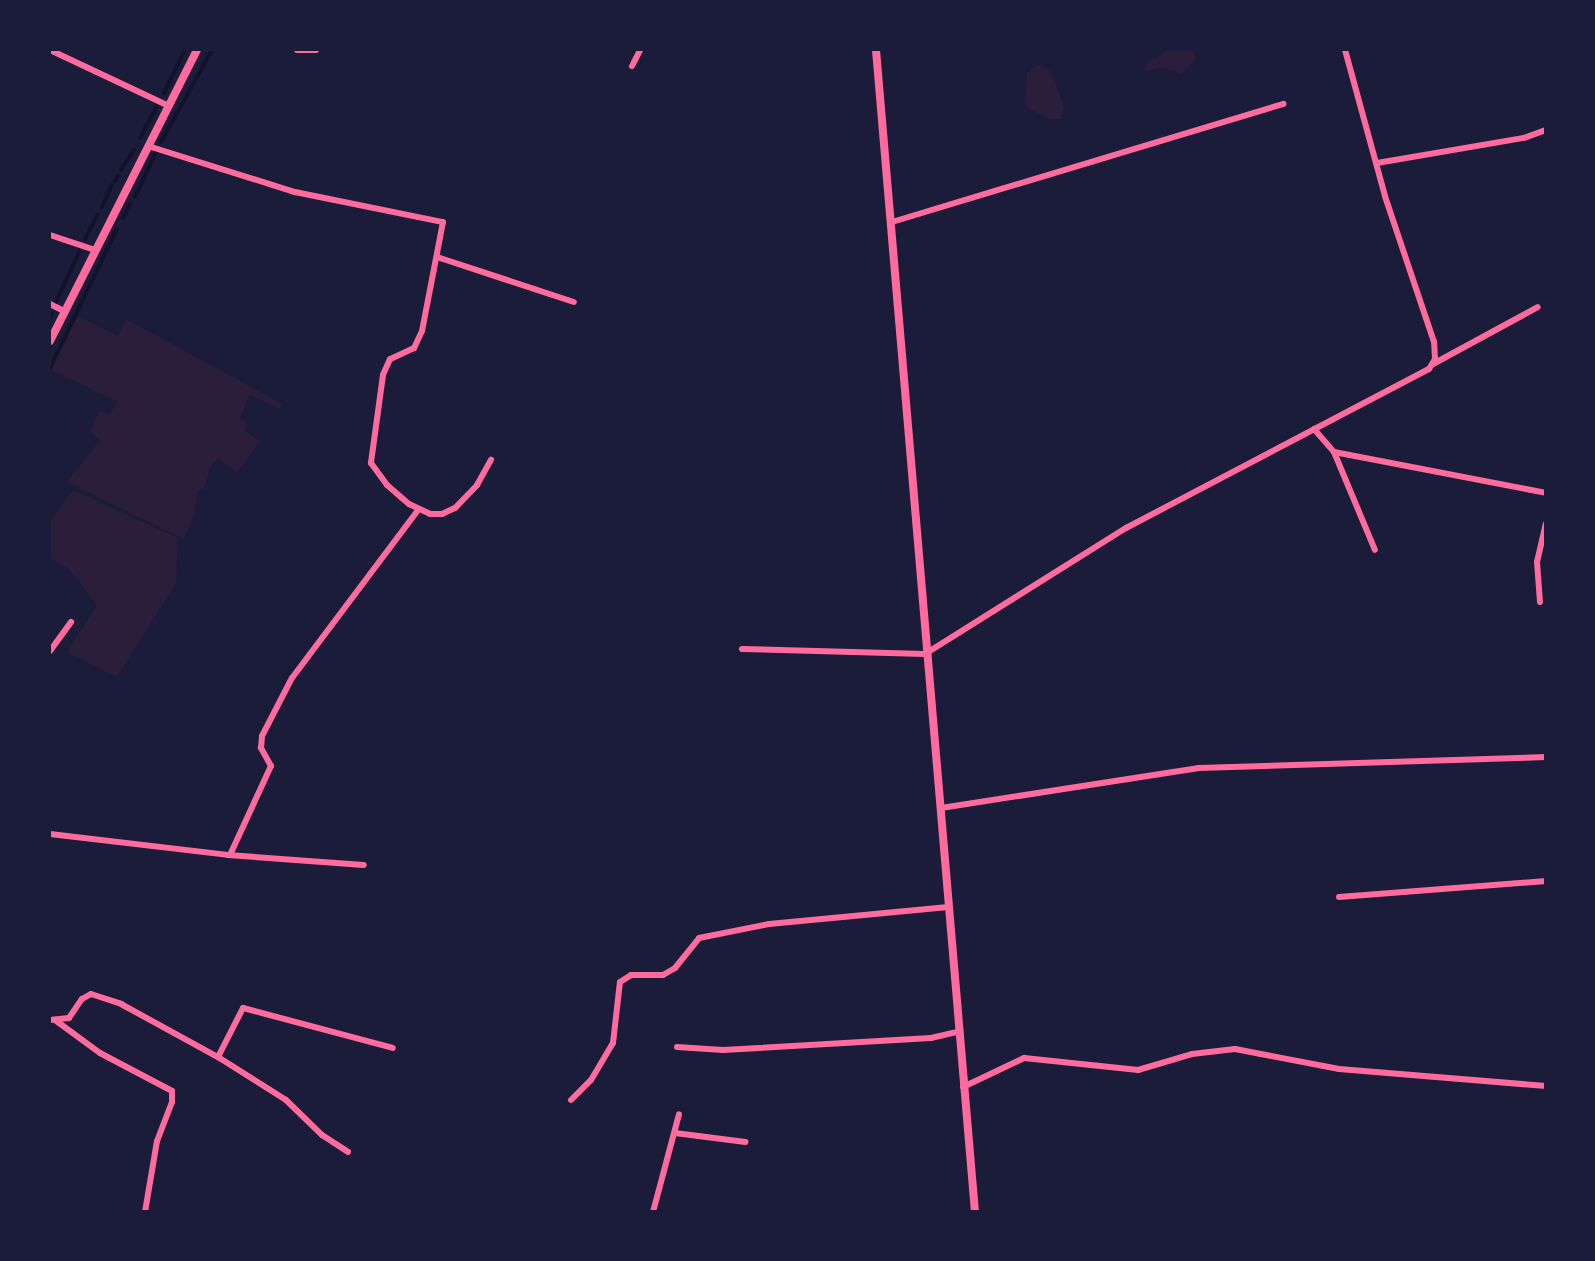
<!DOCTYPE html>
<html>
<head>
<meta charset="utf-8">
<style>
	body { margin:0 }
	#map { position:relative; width:1595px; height:1261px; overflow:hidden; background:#1b1b3a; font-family:Lato,sans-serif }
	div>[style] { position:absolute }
	.green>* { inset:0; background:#2a1e3b }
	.stream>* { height:4px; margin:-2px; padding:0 2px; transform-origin:2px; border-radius:2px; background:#12122b }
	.minor>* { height:6px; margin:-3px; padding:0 3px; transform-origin:3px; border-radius:3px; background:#ff6b9d }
	.secondary>* { height:8px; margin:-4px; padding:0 4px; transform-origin:4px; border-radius:4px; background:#ff6b9d }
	span { translate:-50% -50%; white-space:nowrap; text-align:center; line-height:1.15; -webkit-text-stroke:6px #1b1b3a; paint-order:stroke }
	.frame { position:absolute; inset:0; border:51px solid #1b1b3a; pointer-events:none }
</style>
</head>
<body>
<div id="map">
	<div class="green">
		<i style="clip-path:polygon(1165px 50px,1194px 50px,1196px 59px,1181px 74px,1161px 67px,1146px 72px,1144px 68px,1150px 59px,1157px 59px)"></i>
		<i style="clip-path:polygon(1039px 64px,1050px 71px,1060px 95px,1064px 108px,1061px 119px,1049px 119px,1025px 106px,1027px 73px)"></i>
		<i style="clip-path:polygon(78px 316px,118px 336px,126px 319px,282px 404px,280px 409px,250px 395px,240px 417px,247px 424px,245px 431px,260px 441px,237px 473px,218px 458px,210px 467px,204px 488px,197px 492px,194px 516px,184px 539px,67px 482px,100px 440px,90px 431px,99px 411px,110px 414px,117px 401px,51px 370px)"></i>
		<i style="clip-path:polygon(73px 490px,178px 538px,176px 583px,117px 677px,67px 652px,97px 605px,69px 569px,50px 558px,50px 522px)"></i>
	</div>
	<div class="stream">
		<i style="left:164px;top:93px;width:48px;rotate:-64deg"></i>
		<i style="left:140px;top:138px;width:40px;rotate:-62deg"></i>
		<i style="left:161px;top:142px;width:105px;rotate:-61deg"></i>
		<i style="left:121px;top:170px;width:24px;rotate:-57deg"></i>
		<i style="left:115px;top:181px;width:6px;rotate:-59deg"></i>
		<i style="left:135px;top:197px;width:50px;rotate:-65deg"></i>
		<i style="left:102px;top:207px;width:24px;rotate:-66deg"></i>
		<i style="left:123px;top:218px;width:16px;rotate:-63deg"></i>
		<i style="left:85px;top:239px;width:27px;rotate:-63deg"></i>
		<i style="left:56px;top:302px;width:57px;rotate:-65.2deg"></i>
		<i style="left:50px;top:318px;width:5px;rotate:-68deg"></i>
		<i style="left:50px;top:368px;width:154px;rotate:-64.3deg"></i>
	</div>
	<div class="minor">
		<i style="left:50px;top:50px;width:132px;rotate:25.2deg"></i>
		<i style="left:297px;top:50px;width:19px"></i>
		<i style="left:632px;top:66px;width:18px;rotate:-63deg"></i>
		<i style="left:148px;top:146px;width:154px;rotate:17.4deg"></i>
		<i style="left:295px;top:192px;width:151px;rotate:11.5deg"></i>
		<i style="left:443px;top:222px;width:111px;rotate:100.9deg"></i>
		<i style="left:422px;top:331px;width:19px;rotate:115deg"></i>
		<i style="left:414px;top:348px;width:26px;rotate:155deg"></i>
		<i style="left:390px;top:359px;width:17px;rotate:114deg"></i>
		<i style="left:383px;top:375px;width:89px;rotate:97.8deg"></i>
		<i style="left:371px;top:463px;width:27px;rotate:54deg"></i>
		<i style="left:387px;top:485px;width:29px;rotate:41deg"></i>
		<i style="left:409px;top:504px;width:23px;rotate:25deg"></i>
		<i style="left:430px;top:514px;width:12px"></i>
		<i style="left:442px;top:514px;width:14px;rotate:-25deg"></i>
		<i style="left:455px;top:508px;width:32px;rotate:-46deg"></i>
		<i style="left:477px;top:485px;width:29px;rotate:-61deg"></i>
		<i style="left:1377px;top:163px;width:149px;rotate:-9.7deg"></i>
		<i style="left:1524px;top:138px;width:23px;rotate:-20deg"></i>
		<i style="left:892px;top:222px;width:409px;rotate:-16.8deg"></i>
		<i style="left:50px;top:235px;width:47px;rotate:18.4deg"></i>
		<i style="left:437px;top:257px;width:144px;rotate:18.2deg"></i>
		<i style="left:50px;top:304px;width:16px;rotate:27deg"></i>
		<i style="left:1433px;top:364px;width:119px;rotate:-28.5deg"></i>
		<i style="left:1314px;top:429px;width:30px;rotate:49deg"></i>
		<i style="left:1334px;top:452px;width:106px;rotate:67.3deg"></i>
		<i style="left:1334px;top:452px;width:216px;rotate:10.9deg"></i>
		<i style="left:1540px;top:602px;width:40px;rotate:-94.3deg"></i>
		<i style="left:1537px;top:562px;width:39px;rotate:-77deg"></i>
		<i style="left:742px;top:649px;width:183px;rotate:1.6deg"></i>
		<i style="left:925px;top:654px;width:237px;rotate:-32.1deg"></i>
		<i style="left:1126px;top:528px;width:342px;rotate:-27.7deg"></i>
		<i style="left:1429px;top:369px;width:12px;rotate:-59deg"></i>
		<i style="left:1435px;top:359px;width:17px;rotate:-93deg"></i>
		<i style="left:1434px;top:342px;width:154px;rotate:-108.6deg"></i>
		<i style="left:1385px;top:196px;width:151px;rotate:-105.3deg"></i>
		<i style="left:50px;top:651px;width:36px;rotate:-54deg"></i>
		<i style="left:941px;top:808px;width:261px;rotate:-8.8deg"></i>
		<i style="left:1199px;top:768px;width:347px;rotate:-1.8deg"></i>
		<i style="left:50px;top:834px;width:179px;rotate:6.7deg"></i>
		<i style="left:228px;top:855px;width:136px;rotate:4.2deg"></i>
		<i style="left:230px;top:855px;width:98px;rotate:-65.3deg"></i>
		<i style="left:271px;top:766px;width:21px;rotate:-119deg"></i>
		<i style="left:261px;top:748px;width:12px;rotate:-85deg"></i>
		<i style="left:262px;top:736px;width:65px;rotate:-62.7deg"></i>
		<i style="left:292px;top:678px;width:210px;rotate:-53.1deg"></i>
		<i style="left:1339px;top:897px;width:208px;rotate:-4.4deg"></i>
		<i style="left:50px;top:1020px;width:19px;rotate:-6deg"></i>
		<i style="left:69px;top:1018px;width:23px;rotate:-56deg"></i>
		<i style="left:82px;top:999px;width:10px;rotate:-29deg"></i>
		<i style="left:91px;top:994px;width:32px;rotate:18deg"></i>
		<i style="left:121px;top:1004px;width:111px;rotate:28.7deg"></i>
		<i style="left:218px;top:1057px;width:80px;rotate:32.3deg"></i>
		<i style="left:286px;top:1100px;width:50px;rotate:44.2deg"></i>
		<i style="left:322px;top:1135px;width:31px;rotate:33deg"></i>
		<i style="left:55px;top:1020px;width:56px;rotate:36.3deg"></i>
		<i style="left:100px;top:1053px;width:81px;rotate:27.8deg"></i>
		<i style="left:172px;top:1091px;width:11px;rotate:90deg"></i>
		<i style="left:172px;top:1102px;width:42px;rotate:111deg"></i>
		<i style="left:157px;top:1141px;width:72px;rotate:99.6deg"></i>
		<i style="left:677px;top:1047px;width:46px;rotate:3.7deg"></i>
		<i style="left:723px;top:1050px;width:208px;rotate:-3.3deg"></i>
		<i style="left:931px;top:1038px;width:28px;rotate:-13deg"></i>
		<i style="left:218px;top:1057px;width:55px;rotate:-63deg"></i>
		<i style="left:243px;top:1008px;width:155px;rotate:14.9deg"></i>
		<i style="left:963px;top:1087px;width:68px;rotate:-25.4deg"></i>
		<i style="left:1024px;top:1058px;width:115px;rotate:6deg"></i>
		<i style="left:1138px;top:1070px;width:56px;rotate:-16.5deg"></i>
		<i style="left:1192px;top:1054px;width:43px;rotate:-6.6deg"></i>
		<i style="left:1235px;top:1049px;width:106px;rotate:10.9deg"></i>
		<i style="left:1339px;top:1069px;width:208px;rotate:4.7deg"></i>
		<i style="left:571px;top:1100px;width:28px;rotate:-45deg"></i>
		<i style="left:591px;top:1080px;width:43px;rotate:-59.3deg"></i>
		<i style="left:613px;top:1043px;width:61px;rotate:-83.5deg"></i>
		<i style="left:620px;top:982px;width:13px;rotate:-32deg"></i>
		<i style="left:631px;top:975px;width:32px"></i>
		<i style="left:663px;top:975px;width:14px;rotate:-30deg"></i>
		<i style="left:675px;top:968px;width:38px;rotate:-51deg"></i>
		<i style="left:699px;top:938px;width:71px;rotate:-11.3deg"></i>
		<i style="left:769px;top:924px;width:180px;rotate:-5.4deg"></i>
		<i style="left:675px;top:1133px;width:71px;rotate:7.3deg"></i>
		<i style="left:653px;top:1212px;width:101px;rotate:-75.1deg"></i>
	</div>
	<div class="secondary">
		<i style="left:876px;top:50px;width:1166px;rotate:85.13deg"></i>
		<i style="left:50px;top:341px;width:326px;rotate:-63.2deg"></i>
	</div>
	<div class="frame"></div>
</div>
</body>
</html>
